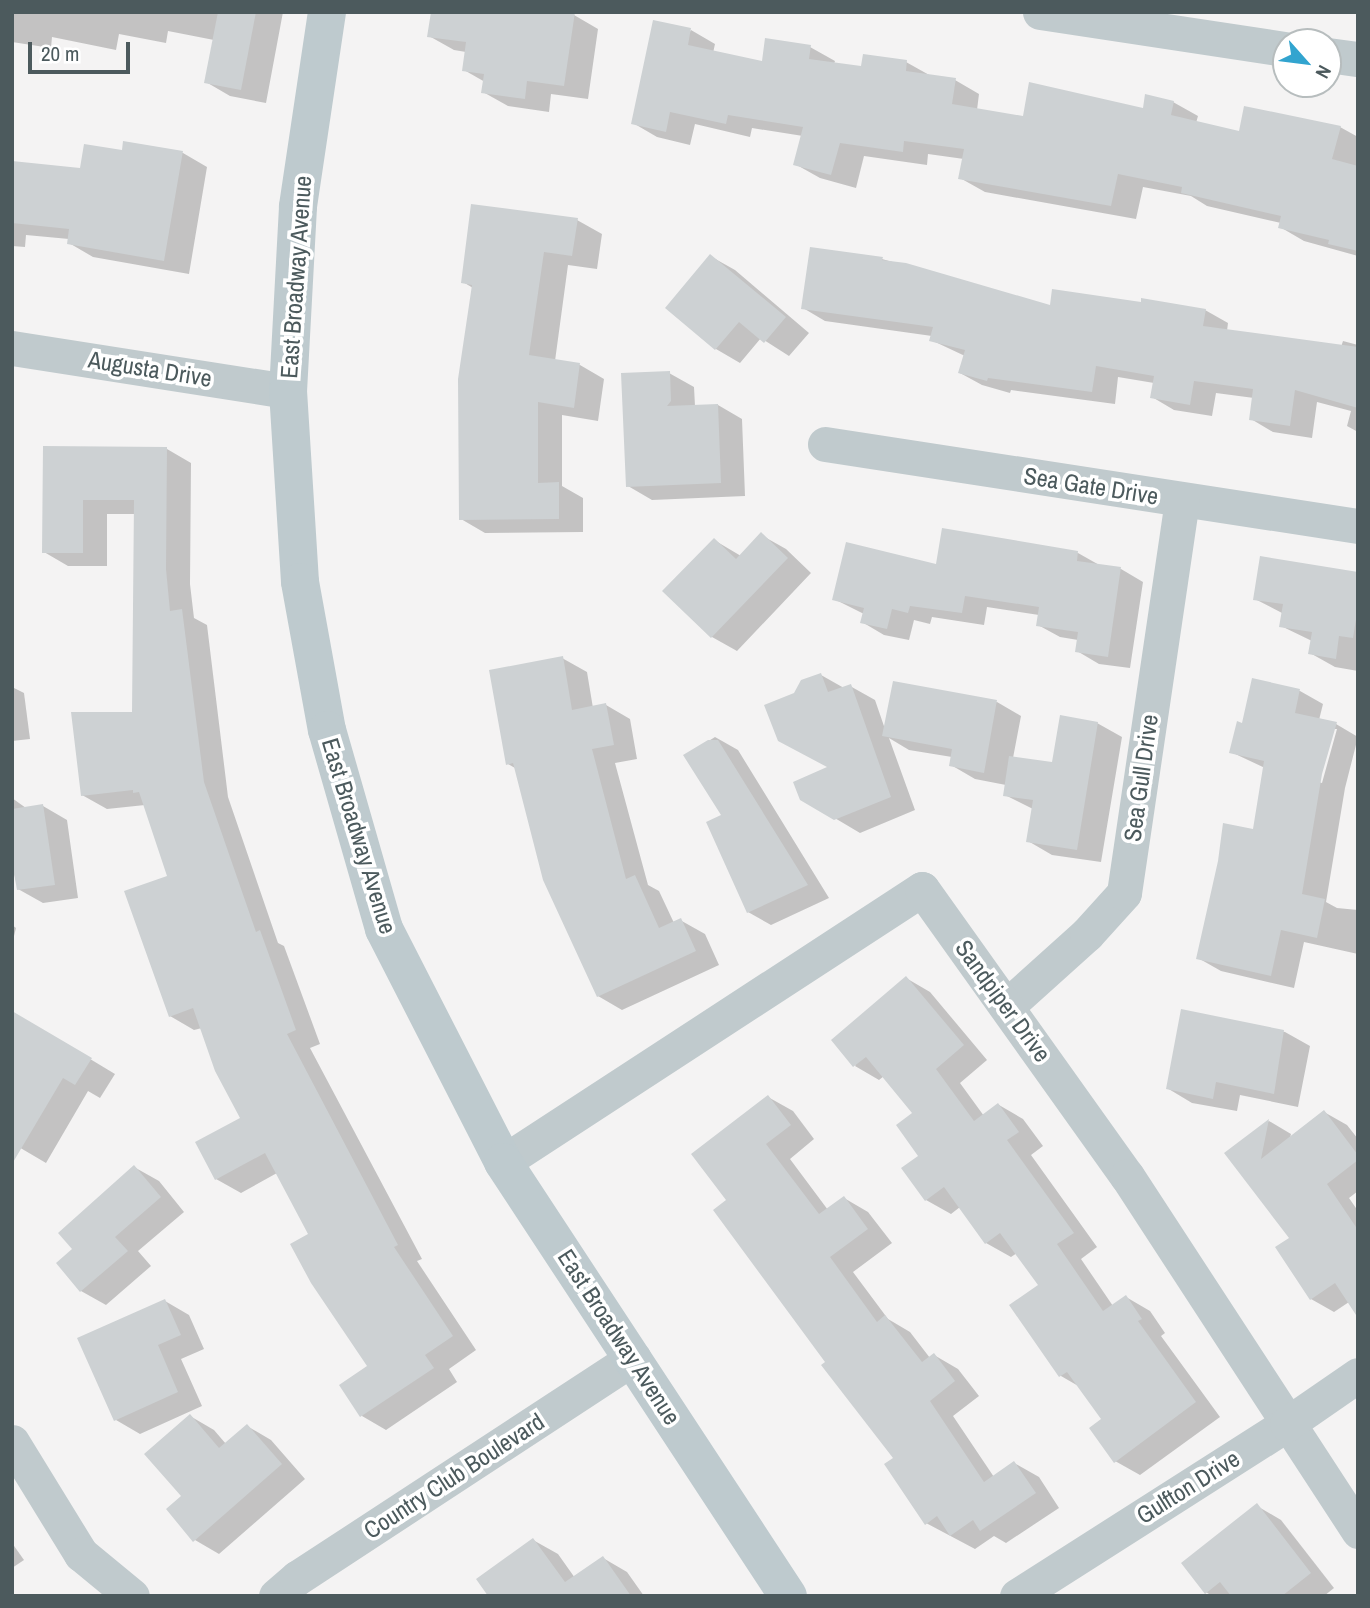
<!DOCTYPE html>
<html>
<head>
<meta charset="utf-8">
<style>
	body { margin:0 }
	#map { position:relative; width:1370px; height:1608px; overflow:hidden; background:#f4f3f3; font-family:"Archivo Narrow",sans-serif }
	div>[style] { position:absolute }
	.shadow>* { inset:0; background:#0003 }
	.building>* { inset:0; background:#cdd1d3 }
	.street>* { height:35px; margin:-17.5px; padding:0 17.5px; transform-origin:17.5px; border-radius:17.5px; background:#c0cacd }
	.secondary>* { height:38px; margin:-19px; padding:0 19px; transform-origin:19px; border-radius:19px; background:#becace }
	span { translate:-50% -50%; white-space:nowrap; text-align:center; line-height:1.15; -webkit-text-stroke:7px #fff; paint-order:stroke }
	.street-label { font-size:24px; color:#4c5a5d }
	.frame { position:absolute; inset:0; border:14px solid #4c5a5d; pointer-events:none }
	.north { position:absolute; left:1272px; top:28px; width:70px; height:70px; box-sizing:border-box; background:#fff; border:2px solid #b7bdbe; border-radius:50%; rotate:118deg; font-size:19px; font-weight:700; line-height:28px; text-align:center; color:#4c5a5d }
	.north::after { content:''; display:block; margin:auto; width:24px; height:32px; background:#32a4cf; clip-path:polygon(50% 0,100% 100%,50% 72%,0 100%) }
	.scale { position:absolute; left:28px; top:42px; width:102px; height:32px; box-sizing:border-box; border:4px solid #4c5a5d; border-top:0; padding-left:9px; font-size:21px; line-height:24px; white-space:nowrap; color:#4c5a5d; -webkit-text-stroke:5px #fff; paint-order:stroke }
</style>
</head>
<body>
<div id="map">
	<div class="shadow">
		<i style="clip-path:polygon(12px 12px,283px 12px,266px 103px,230px 96px,206px 82px,214px 40px,168px 31px,166px 43px,119px 34px,116px 50px,52px 37px,51px 48px,12px 42px)"></i>
		<i style="clip-path:polygon(574px 15px,598px 29px,588px 99px,551px 94px,549px 112px,508px 106px,483px 92px,485px 82px,464px 70px,466px 52px,454px 50px,429px 36px)"></i>
		<i style="clip-path:polygon(691px 30px,715px 44px,713px 53px,763px 63px,810px 47px,835px 61px,834px 64px,863px 68px,906px 62px,931px 76px,955px 80px,979px 94px,977px 110px,1025px 118px,1144px 110px,1173px 102px,1198px 116px,1196px 123px,1240px 133px,1340px 127px,1358px 137px,1358px 256px,1304px 241px,1280px 227px,1281px 223px,1207px 206px,1191px 196px,1143px 187px,1136px 219px,985px 192px,960px 178px,964px 159px,928px 154px,927px 165px,864px 156px,856px 188px,820px 178px,795px 164px,803px 136px,752px 128px,750px 137px,695px 124px,690px 145px,657px 137px,633px 123px)"></i>
		<i style="clip-path:polygon(123px 153px,183px 153px,207px 167px,189px 274px,93px 257px,69px 243px,69px 239px,26px 235px,25px 247px,12px 246px,12px 162px,81px 170px)"></i>
		<i style="clip-path:polygon(577px 220px,602px 234px,597px 269px,568px 265px,555px 361px,580px 365px,604px 379px,598px 421px,562px 415px,562px 486px,583px 498px,583px 532px,485px 533px,461px 519px,473px 288px,463px 282px)"></i>
		<i style="clip-path:polygon(710px 256px,735px 270px,809px 333px,789px 356px,761px 338px,740px 363px,716px 349px)"></i>
		<i style="clip-path:polygon(882px 259px,1051px 307px,1205px 310px,1228px 323px,1227px 331px,1341px 347px,1343px 341px,1358px 345px,1358px 432px,1347px 426px,1351px 411px,1317px 402px,1312px 438px,1273px 432px,1251px 419px,1254px 398px,1216px 393px,1212px 416px,1174px 410px,1152px 397px,1154px 383px,1118px 377px,1115px 404px,1011px 390px,1010px 393px,982px 385px,960px 373px,965px 356px,931px 340px,932px 336px,825px 321px,803px 308px)"></i>
		<i style="clip-path:polygon(669px 373px,694px 387px,695px 406px,718px 405px,742px 419px,745px 496px,652px 500px,628px 486px)"></i>
		<i style="clip-path:polygon(45px 448px,167px 449px,191px 463px,190px 584px,194px 618px,207px 625px,228px 797px,278px 943px,284px 946px,320px 1044px,310px 1048px,422px 1259px,417px 1261px,476px 1350px,449px 1369px,457px 1382px,386px 1430px,362px 1416px,370px 1367px,311px 1235px,277px 1173px,241px 1193px,216px 1179px,242px 1119px,202px 1028px,194px 1030px,170px 1016px,169px 877px,145px 805px,107px 809px,82px 795px,133px 714px,136px 514px,107px 514px,107px 566px,68px 566px,44px 552px)"></i>
		<i style="clip-path:polygon(761px 535px,786px 549px,811px 573px,737px 651px,712px 637px,664px 591px,714px 540px,741px 556px)"></i>
		<i style="clip-path:polygon(1078px 553px,1101px 566px,1121px 569px,1143px 582px,1130px 668px,1099px 664px,1077px 651px,1078px 640px,1060px 637px,1038px 625px,1039px 615px,987px 607px,984px 625px,932px 617px,930px 624px,914px 620px,909px 640px,884px 635px,862px 622px,864px 614px,834px 599px,938px 566px)"></i>
		<i style="clip-path:polygon(1358px 573px,1358px 671px,1335px 667px,1310px 653px,1312px 641px,1281px 626px,1284px 614px,1255px 599px)"></i>
		<i style="clip-path:polygon(562px 658px,587px 672px,593px 708px,606px 705px,630px 719px,637px 759px,615px 763px,648px 885px,659px 891px,674px 923px,680px 920px,705px 934px,719px 965px,622px 1010px,598px 996px,515px 768px,508px 764px)"></i>
		<i style="clip-path:polygon(821px 675px,844px 688px,850px 686px,875px 700px,885px 729px,997px 702px,1021px 716px,1013px 758px,1053px 764px,1097px 723px,1122px 737px,1101px 862px,1052px 855px,1028px 841px,1033px 809px,1005px 795px,1006px 785px,975px 779px,951px 765px,952px 757px,909px 750px,889px 738px,915px 810px,860px 833px,801px 798px,829px 768px,795px 695px)"></i>
		<i style="clip-path:polygon(evenodd,1254px 680px,1300px 691px,1323px 704px,1319px 720px,1336px 724px,1358px 737px,1345px 788px,1326px 902px,1337px 908px,1358px 910px,1358px 954px,1304px 942px,1294px 988px,1221px 971px,1198px 958px,1254px 831px,1265px 768px,1231px 752px,1243px 725px,1254px 680px,1333px 729px,1337px 729px,1322px 783px,1318px 782px,1333px 729px)"></i>
		<i style="clip-path:polygon(12px 687px,24px 693px,30px 739px,12px 741px)"></i>
		<i style="clip-path:polygon(715px 737px,738px 750px,829px 898px,771px 925px,748px 912px,724px 816px,686px 755px)"></i>
		<i style="clip-path:polygon(12px 798px,26px 808px,43px 806px,67px 820px,78px 898px,43px 903px,18px 889px,12px 865px)"></i>
		<i style="clip-path:polygon(12px 925px,16px 928px,12px 944px)"></i>
		<i style="clip-path:polygon(906px 978px,930px 992px,987px 1060px,960px 1083px,984px 1116px,999px 1105px,1023px 1119px,1043px 1146px,1031px 1155px,1097px 1247px,1081px 1259px,1113px 1306px,1126px 1297px,1150px 1311px,1165px 1333px,1161px 1336px,1220px 1417px,1140px 1475px,1115px 1461px,1103px 1420px,1080px 1387px,1061px 1376px,1040px 1286px,1017px 1253px,1011px 1257px,986px 1243px,960px 1207px,951px 1214px,926px 1200px,915px 1114px,884px 1076px,879px 1080px,855px 1066px)"></i>
		<i style="clip-path:polygon(1183px 1011px,1285px 1032px,1310px 1046px,1298px 1107px,1240px 1095px,1237px 1111px,1192px 1103px,1167px 1088px)"></i>
		<i style="clip-path:polygon(12px 1012px,115px 1074px,100px 1098px,88px 1091px,46px 1163px,12px 1143px)"></i>
		<i style="clip-path:polygon(768px 1097px,793px 1111px,814px 1139px,790px 1159px,828px 1210px,844px 1198px,868px 1212px,892px 1243px,853px 1272px,888px 1319px,910px 1332px,930px 1358px,934px 1355px,958px 1369px,979px 1396px,953px 1416px,994px 1477px,1014px 1463px,1039px 1477px,1059px 1508px,1006px 1543px,994px 1536px,975px 1549px,926px 1523px,896px 1458px,827px 1363px,729px 1200px)"></i>
		<i style="clip-path:polygon(1324px 1112px,1347px 1125px,1358px 1139px,1358px 1191px,1349px 1198px,1358px 1211px,1358px 1303px,1352px 1300px,1334px 1312px,1311px 1299px,1291px 1238px,1227px 1153px,1269px 1121px,1291px 1134px,1290px 1138px)"></i>
		<i style="clip-path:polygon(134px 1167px,159px 1181px,184px 1212px,138px 1251px,151px 1266px,106px 1305px,81px 1291px,75px 1249px)"></i>
		<i style="clip-path:polygon(165px 1301px,189px 1315px,204px 1349px,181px 1359px,202px 1406px,140px 1434px,116px 1420px)"></i>
		<i style="clip-path:polygon(190px 1416px,214px 1430px,226px 1444px,247px 1426px,271px 1440px,305px 1479px,219px 1554px,195px 1540px,183px 1497px)"></i>
		<i style="clip-path:polygon(1257px 1506px,1281px 1520px,1334px 1588px,1324px 1596px,1212px 1596px,1206px 1592px)"></i>
		<i style="clip-path:polygon(533px 1540px,558px 1554px,575px 1578px,603px 1558px,627px 1572px,644px 1596px,490px 1596px)"></i>
		<i style="clip-path:polygon(12px 1543px,24px 1560px,12px 1568px)"></i>
	</div>
	<div class="building">
		<i style="clip-path:polygon(218px 12px,256px 12px,241px 90px,204px 83px)"></i>
		<i style="clip-path:polygon(431px 12px,575px 12px,564px 86px,527px 81px,525px 99px,481px 93px,484px 74px,462px 71px,466px 42px,427px 37px)"></i>
		<i style="clip-path:polygon(653px 20px,691px 28px,688px 45px,762px 61px,765px 38px,811px 45px,809px 59px,861px 66px,863px 54px,907px 60px,906px 71px,956px 78px,952px 104px,1023px 116px,1029px 82px,1143px 108px,1145px 94px,1174px 101px,1171px 115px,1239px 131px,1244px 106px,1341px 126px,1332px 159px,1358px 166px,1358px 251px,1328px 244px,1329px 240px,1278px 228px,1281px 216px,1181px 193px,1182px 187px,1118px 174px,1111px 206px,958px 179px,964px 149px,904px 141px,903px 152px,840px 143px,831px 175px,793px 165px,803px 127px,728px 115px,726px 124px,670px 112px,666px 132px,631px 124px)"></i>
		<i style="clip-path:polygon(123px 141px,183px 151px,164px 261px,67px 244px,69px 229px,12px 223px,12px 161px,80px 168px,84px 144px,122px 150px)"></i>
		<i style="clip-path:polygon(471px 204px,578px 218px,572px 256px,544px 252px,529px 355px,580px 363px,574px 408px,538px 402px,538px 483px,559px 482px,559px 519px,459px 520px,458px 379px,472px 285px,461px 283px)"></i>
		<i style="clip-path:polygon(810px 247px,883px 257px,882px 260px,906px 263px,1050px 305px,1052px 289px,1141px 302px,1141px 298px,1206px 309px,1203px 326px,1358px 347px,1358px 408px,1295px 390px,1290px 426px,1249px 420px,1253px 389px,1194px 381px,1190px 405px,1150px 398px,1154px 376px,1096px 366px,1092px 392px,988px 378px,987px 381px,958px 373px,965px 350px,929px 341px,933px 327px,801px 309px)"></i>
		<i style="clip-path:polygon(710px 254px,786px 317px,764px 343px,739px 322px,715px 350px,665px 308px)"></i>
		<i style="clip-path:polygon(670px 371px,671px 401px,667px 406px,718px 404px,721px 483px,626px 487px,621px 373px)"></i>
		<i style="clip-path:polygon(43px 446px,167px 447px,166px 569px,170px 611px,182px 609px,204px 782px,256px 932px,260px 930px,296px 1030px,287px 1034px,398px 1245px,394px 1247px,453px 1336px,425px 1355px,434px 1368px,360px 1417px,339px 1385px,367px 1366px,311px 1283px,290px 1244px,308px 1234px,265px 1153px,215px 1180px,195px 1142px,240px 1118px,215px 1071px,193px 1008px,169px 1017px,124px 891px,167px 876px,139px 792px,133px 793px,133px 790px,81px 796px,71px 712px,132px 712px,134px 500px,83px 500px,83px 553px,42px 553px)"></i>
		<i style="clip-path:polygon(942px 528px,1078px 551px,1077px 561px,1121px 567px,1108px 657px,1075px 652px,1078px 632px,1036px 626px,1039px 607px,965px 596px,962px 613px,910px 606px,908px 613px,892px 609px,887px 629px,860px 623px,864px 608px,832px 600px,846px 542px,936px 564px)"></i>
		<i style="clip-path:polygon(761px 532px,788px 558px,711px 638px,662px 591px,714px 538px,736px 559px)"></i>
		<i style="clip-path:polygon(1260px 556px,1358px 572px,1358px 607px,1353px 638px,1339px 636px,1336px 659px,1308px 654px,1312px 632px,1279px 627px,1283px 604px,1253px 600px)"></i>
		<i style="clip-path:polygon(563px 656px,572px 710px,606px 703px,614px 745px,592px 749px,626px 879px,635px 875px,659px 928px,681px 918px,696px 951px,597px 997px,543px 880px,513px 763px,506px 765px,489px 670px)"></i>
		<i style="clip-path:polygon(821px 673px,828px 692px,851px 684px,891px 797px,834px 820px,800px 800px,793px 782px,827px 767px,778px 741px,764px 705px,794px 693px,801px 680px)"></i>
		<i style="clip-path:polygon(1252px 678px,1300px 689px,1295px 713px,1337px 722px,1322px 774px,1302px 894px,1325px 899px,1317px 938px,1281px 930px,1271px 976px,1196px 959px,1218px 861px,1223px 823px,1253px 829px,1264px 761px,1229px 753px,1237px 721px,1242px 723px)"></i>
		<i style="clip-path:polygon(893px 681px,997px 700px,984px 773px,949px 766px,952px 749px,882px 736px)"></i>
		<i style="clip-path:polygon(1060px 715px,1098px 722px,1077px 850px,1026px 842px,1033px 800px,1003px 796px,1009px 756px,1052px 762px)"></i>
		<i style="clip-path:polygon(708px 740px,718px 740px,808px 885px,747px 913px,706px 822px,721px 815px,683px 755px)"></i>
		<i style="clip-path:polygon(43px 804px,55px 885px,17px 890px,12px 862px,12px 809px)"></i>
		<i style="clip-path:polygon(906px 976px,964px 1045px,936px 1069px,974px 1121px,998px 1103px,1019px 1132px,1007px 1140px,1074px 1233px,1057px 1244px,1103px 1311px,1126px 1295px,1142px 1319px,1138px 1321px,1196px 1402px,1114px 1463px,1089px 1428px,1101px 1419px,1067px 1372px,1059px 1377px,1009px 1305px,1038px 1285px,1000px 1233px,985px 1244px,944px 1187px,925px 1201px,901px 1168px,918px 1156px,896px 1125px,912px 1113px,866px 1057px,853px 1067px,831px 1040px)"></i>
		<i style="clip-path:polygon(1181px 1009px,1284px 1030px,1274px 1094px,1216px 1082px,1213px 1099px,1166px 1089px)"></i>
		<i style="clip-path:polygon(12px 1011px,92px 1058px,75px 1085px,63px 1078px,12px 1164px)"></i>
		<i style="clip-path:polygon(768px 1095px,791px 1125px,766px 1144px,819px 1214px,844px 1196px,868px 1229px,830px 1257px,877px 1322px,885px 1315px,922px 1362px,934px 1353px,955px 1381px,930px 1401px,984px 1482px,1014px 1461px,1036px 1493px,980px 1531px,973px 1520px,950px 1536px,937px 1516px,925px 1525px,884px 1464px,893px 1458px,821px 1365px,825px 1362px,713px 1210px,726px 1200px,691px 1154px)"></i>
		<i style="clip-path:polygon(1324px 1110px,1358px 1155px,1358px 1160px,1327px 1184px,1358px 1230px,1358px 1318px,1335px 1283px,1310px 1300px,1275px 1247px,1289px 1238px,1224px 1153px,1269px 1119px,1261px 1159px)"></i>
		<i style="clip-path:polygon(134px 1165px,161px 1197px,115px 1237px,128px 1251px,80px 1292px,56px 1263px,72px 1249px,58px 1233px)"></i>
		<i style="clip-path:polygon(165px 1299px,181px 1335px,158px 1345px,178px 1392px,114px 1421px,77px 1338px)"></i>
		<i style="clip-path:polygon(190px 1414px,219px 1448px,247px 1424px,282px 1464px,193px 1542px,166px 1509px,181px 1496px,144px 1454px)"></i>
		<i style="clip-path:polygon(1257px 1503px,1311px 1573px,1282px 1596px,1231px 1596px,1220px 1582px,1205px 1594px,1181px 1563px)"></i>
		<i style="clip-path:polygon(533px 1538px,565px 1582px,603px 1556px,631px 1596px,488px 1596px,476px 1579px)"></i>
	</div>
	<div class="street">
		<i style="left:1040px;top:12px;width:249px;rotate:8.6deg"></i>
		<i style="left:1328px;top:55px;width:30px;rotate:8deg"></i>
		<i style="left:12px;top:348px;width:279px;rotate:8.9deg"></i>
		<i style="left:825px;top:444px;width:539px;rotate:8.75deg"></i>
		<i style="left:1007px;top:1006px;width:108px;rotate:-42deg"></i>
		<i style="left:1087px;top:934px;width:55px;rotate:-47.9deg"></i>
		<i style="left:1124px;top:893px;width:396px;rotate:-81.6deg"></i>
		<i style="left:503px;top:1162px;width:500px;rotate:-33.09deg"></i>
		<i style="left:922px;top:889px;width:353px;rotate:54.5deg"></i>
		<i style="left:1127px;top:1176px;width:424px;rotate:56.9deg"></i>
		<i style="left:12px;top:1442px;width:132px;rotate:58.4deg"></i>
		<i style="left:81px;top:1554px;width:66px;rotate:39.5deg"></i>
		<i style="left:276px;top:1596px;width:28px;rotate:-41deg"></i>
		<i style="left:297px;top:1578px;width:402px;rotate:-33.2deg"></i>
		<i style="left:1017px;top:1596px;width:320px;rotate:-32.5deg"></i>
		<i style="left:1287px;top:1424px;width:86px;rotate:-34.6deg"></i>
	</div>
	<div class="secondary">
		<i style="left:327px;top:12px;width:197px;rotate:98.5deg"></i>
		<i style="left:298px;top:207px;width:184px;rotate:93.1deg"></i>
		<i style="left:288px;top:391px;width:191px;rotate:86.4deg"></i>
		<i style="left:300px;top:582px;width:150px;rotate:79.7deg"></i>
		<i style="left:327px;top:730px;width:207px;rotate:74deg"></i>
		<i style="left:384px;top:929px;width:262px;rotate:62.9deg"></i>
		<i style="left:503px;top:1162px;width:519px;rotate:56.71deg"></i>
	</div>
	<div class="street-label">
		<span style="left:296px;top:277px;rotate:-86deg">East Broadway Avenue</span>
		<span style="left:150px;top:369px;rotate:9deg">Augusta Drive</span>
		<span style="left:1091px;top:486px;rotate:9deg">Sea Gate Drive</span>
		<span style="left:1141px;top:778px;rotate:-82deg">Sea Gull Drive</span>
		<span style="left:359px;top:836px;rotate:73deg">East Broadway Avenue</span>
		<span style="left:1003px;top:1001px;rotate:54deg">Sandpiper Drive</span>
		<span style="left:619px;top:1337px;rotate:57deg">East Broadway Avenue</span>
		<span style="left:454px;top:1476px;rotate:-33deg">Country Club Boulevard</span>
		<span style="left:1188px;top:1487px;rotate:-32deg">Gulfton Drive</span>
	</div>
	<div class="frame"></div>
	<div class="north">N</div>
	<div class="scale">20 m</div>
</div>
</body>
</html>
